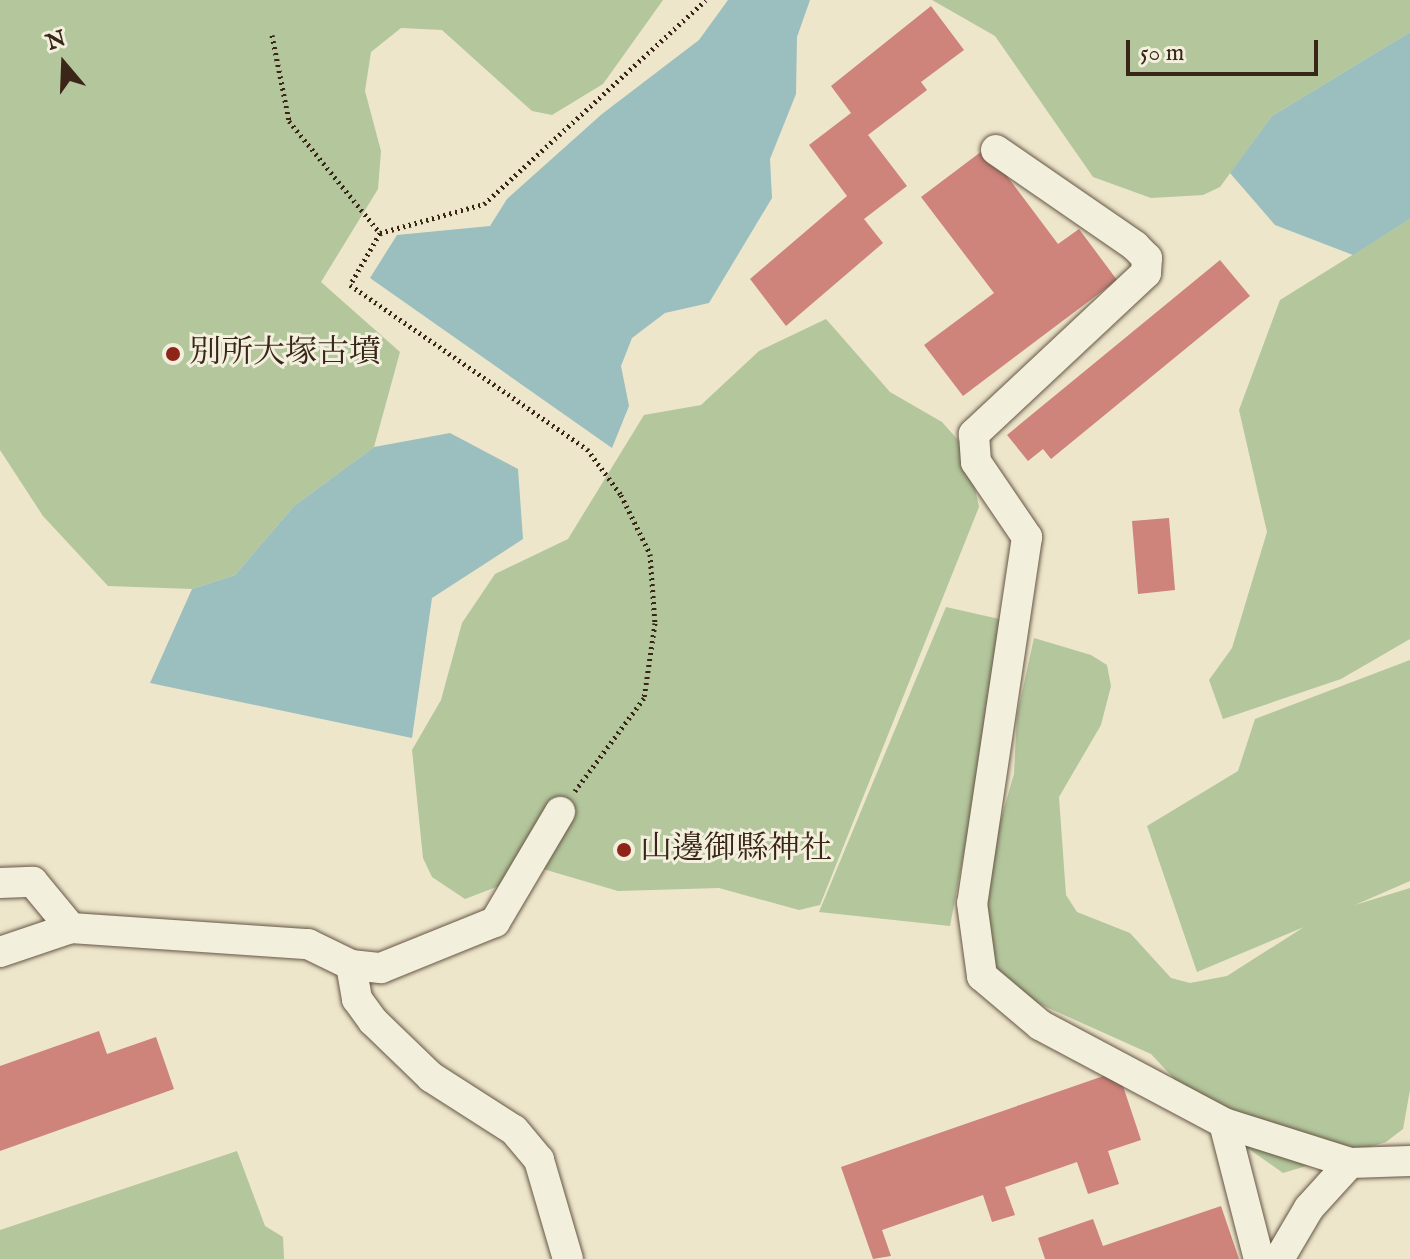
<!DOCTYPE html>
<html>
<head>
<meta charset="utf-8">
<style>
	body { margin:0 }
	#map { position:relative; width:1410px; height:1259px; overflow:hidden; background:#ede6cb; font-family:"IM FELL English","Noto Serif JP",serif }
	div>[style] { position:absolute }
	.green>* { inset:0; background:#b3c69c }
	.water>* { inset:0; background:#9bbebe }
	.building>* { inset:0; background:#ce837b }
	.path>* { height:5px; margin-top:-2.5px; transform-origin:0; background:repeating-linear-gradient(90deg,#3a2618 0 2px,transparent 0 6px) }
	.roads { filter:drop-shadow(0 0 2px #675645) drop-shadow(0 0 2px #675645) }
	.minor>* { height:30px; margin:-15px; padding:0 15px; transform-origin:15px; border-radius:15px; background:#f3efdd }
	.dots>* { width:22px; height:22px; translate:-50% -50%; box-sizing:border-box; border:4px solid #f3efdd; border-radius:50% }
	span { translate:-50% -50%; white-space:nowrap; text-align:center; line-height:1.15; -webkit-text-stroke:6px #f3efdd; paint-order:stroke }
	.poi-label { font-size:32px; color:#3a2618 }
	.left { translate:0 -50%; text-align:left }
	.north { position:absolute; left:24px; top:24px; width:80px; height:80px; -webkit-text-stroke:6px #f3efdd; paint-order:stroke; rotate:341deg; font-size:22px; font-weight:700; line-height:32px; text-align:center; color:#3a2618 }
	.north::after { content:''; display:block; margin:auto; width:28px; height:36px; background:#3a2618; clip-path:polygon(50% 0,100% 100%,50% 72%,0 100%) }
	.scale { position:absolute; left:1126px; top:40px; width:192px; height:36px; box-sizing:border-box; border:4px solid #3a2618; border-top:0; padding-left:10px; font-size:24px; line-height:28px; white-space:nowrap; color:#3a2618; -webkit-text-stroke:6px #f3efdd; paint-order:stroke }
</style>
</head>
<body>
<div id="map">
	<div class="green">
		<i style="clip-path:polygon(0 0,663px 0,603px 84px,552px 115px,532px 111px,442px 30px,401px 28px,371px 52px,365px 91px,381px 151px,378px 189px,321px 282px,400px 352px,374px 447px,294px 506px,235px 575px,192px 589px,108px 586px,43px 516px,0 450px)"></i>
		<i style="clip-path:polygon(932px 0,1410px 0,1410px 32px,1272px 116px,1220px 187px,1203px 195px,1151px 198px,1093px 177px,995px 36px)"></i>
		<i style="clip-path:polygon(1410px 219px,1410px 639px,1341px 679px,1223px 719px,1209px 680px,1232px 648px,1267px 532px,1239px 410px,1280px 300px)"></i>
		<i style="clip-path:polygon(826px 319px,890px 392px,942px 422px,967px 450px,979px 507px,820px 905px,799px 910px,719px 888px,618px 891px,543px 869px,465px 899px,432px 877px,423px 858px,412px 750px,441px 700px,462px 623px,495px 574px,568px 539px,644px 415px,701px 405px,759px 351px)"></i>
		<i style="clip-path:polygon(946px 607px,1008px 621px,950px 926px,819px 912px)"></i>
		<i style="clip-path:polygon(1034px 638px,1091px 655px,1107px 665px,1111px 686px,1101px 725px,1059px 797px,1066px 895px,1077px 912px,1130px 933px,1171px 978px,1190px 983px,1227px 976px,1304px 927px,1197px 972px,1147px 826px,1238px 771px,1255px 719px,1410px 660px,1410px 881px,1355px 905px,1410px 888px,1410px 1090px,1403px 1129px,1386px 1142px,1283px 1173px,1222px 1130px,1151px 1054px,995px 984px,975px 909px,1014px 774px,1017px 715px)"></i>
		<i style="clip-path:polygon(237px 1151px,265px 1226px,283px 1237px,284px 1259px,0 1259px,0 1230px)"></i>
	</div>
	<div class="water">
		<i style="clip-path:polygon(728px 0,810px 0,797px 37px,796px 94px,770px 159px,772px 198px,709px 303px,665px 313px,632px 338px,621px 366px,629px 406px,612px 448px,370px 278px,397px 235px,490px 226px,507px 199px,602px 114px,699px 40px)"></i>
		<i style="clip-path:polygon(1410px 32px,1410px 219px,1353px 255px,1275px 225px,1230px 173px,1272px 116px)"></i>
		<i style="clip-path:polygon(450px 433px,518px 469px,523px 539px,432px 598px,412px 738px,150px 683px,192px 589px,235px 575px,294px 506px,374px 447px)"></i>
	</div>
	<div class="building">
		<i style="clip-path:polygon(931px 6px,964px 50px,921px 82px,927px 90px,868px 135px,907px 186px,864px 219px,883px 243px,786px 326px,750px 279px,847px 196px,809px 145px,851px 113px,831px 86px)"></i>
		<i style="clip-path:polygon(986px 148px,1058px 244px,1079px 229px,1117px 280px,963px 396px,924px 345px,994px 293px,921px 197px)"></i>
		<i style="clip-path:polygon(1220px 260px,1250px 296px,1051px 459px,1043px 449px,1028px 461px,1007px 435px)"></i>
		<i style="clip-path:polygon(1169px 518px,1175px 590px,1138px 594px,1132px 521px)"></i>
		<i style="clip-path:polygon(99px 1031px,107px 1054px,156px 1037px,174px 1089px,0 1151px,0 1066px)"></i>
		<i style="clip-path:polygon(1118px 1071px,1141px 1140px,1108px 1151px,1119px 1184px,1088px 1194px,1077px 1162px,1005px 1187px,1015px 1215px,992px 1222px,983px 1195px,882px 1230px,891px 1256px,873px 1259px,841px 1167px)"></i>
		<i style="clip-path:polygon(1221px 1206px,1239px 1259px,1045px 1259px,1038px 1238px,1093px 1219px,1103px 1246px)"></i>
	</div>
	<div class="path">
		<i style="left:272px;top:35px;width:88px;rotate:78.8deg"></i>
		<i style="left:289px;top:121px;width:144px;rotate:50.9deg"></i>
		<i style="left:380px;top:233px;width:60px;rotate:120deg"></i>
		<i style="left:350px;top:285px;width:288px;rotate:34.7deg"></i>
		<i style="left:587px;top:449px;width:57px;rotate:53.5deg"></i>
		<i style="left:621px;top:495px;width:66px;rotate:63.8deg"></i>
		<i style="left:650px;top:554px;width:69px;rotate:85.9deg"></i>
		<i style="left:655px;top:623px;width:76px;rotate:98.3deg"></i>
		<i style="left:644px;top:698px;width:116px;rotate:126.6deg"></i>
		<i style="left:380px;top:233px;width:108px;rotate:-15.6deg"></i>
		<i style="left:484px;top:204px;width:301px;rotate:-42.6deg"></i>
	</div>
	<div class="roads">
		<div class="minor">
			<i style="left:996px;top:150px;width:169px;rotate:34.6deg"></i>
			<i style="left:1135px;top:246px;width:17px;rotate:45deg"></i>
			<i style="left:1147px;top:258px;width:15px;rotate:94deg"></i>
			<i style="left:1146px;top:273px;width:236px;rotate:136.9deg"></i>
			<i style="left:974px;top:434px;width:28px;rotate:86deg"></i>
			<i style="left:976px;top:462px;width:91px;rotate:55.8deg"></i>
			<i style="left:1027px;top:537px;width:370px;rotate:98.5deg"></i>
			<i style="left:972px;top:903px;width:74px;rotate:82.2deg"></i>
			<i style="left:982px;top:976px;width:76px;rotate:40.2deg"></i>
			<i style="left:1040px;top:1025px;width:208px;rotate:28deg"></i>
			<i style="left:1224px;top:1123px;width:132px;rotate:17.6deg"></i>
			<i style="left:1350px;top:1163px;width:60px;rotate:-1.9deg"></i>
			<i style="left:0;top:883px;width:33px;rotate:-2deg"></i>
			<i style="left:33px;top:882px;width:60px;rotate:50.4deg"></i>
			<i style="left:0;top:952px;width:75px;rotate:-18.7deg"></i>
			<i style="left:71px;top:928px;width:238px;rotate:3.9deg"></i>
			<i style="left:308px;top:944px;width:48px;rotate:26deg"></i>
			<i style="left:351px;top:965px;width:30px;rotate:6deg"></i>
			<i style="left:381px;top:968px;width:123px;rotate:-22deg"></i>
			<i style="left:495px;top:922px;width:128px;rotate:-59.4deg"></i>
			<i style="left:351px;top:965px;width:35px;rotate:80deg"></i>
			<i style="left:357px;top:999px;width:27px;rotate:54deg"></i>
			<i style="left:373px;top:1021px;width:81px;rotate:44deg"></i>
			<i style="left:431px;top:1077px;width:98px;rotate:32.6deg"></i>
			<i style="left:514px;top:1130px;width:39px;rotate:50deg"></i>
			<i style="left:539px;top:1160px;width:103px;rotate:73.7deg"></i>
			<i style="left:1224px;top:1123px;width:140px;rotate:75.6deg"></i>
			<i style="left:1279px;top:1259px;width:59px;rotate:-59.5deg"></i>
			<i style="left:1309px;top:1208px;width:61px;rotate:-47.7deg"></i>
		</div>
	</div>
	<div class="dots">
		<i style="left:173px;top:354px;background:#8f2418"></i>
		<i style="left:624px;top:850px;background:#8f2418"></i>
	</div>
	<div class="poi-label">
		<span class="left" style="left:189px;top:354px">別所大塚古墳</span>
		<span class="left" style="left:640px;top:850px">山邊御縣神社</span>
	</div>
	<div class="north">N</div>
	<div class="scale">50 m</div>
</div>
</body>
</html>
